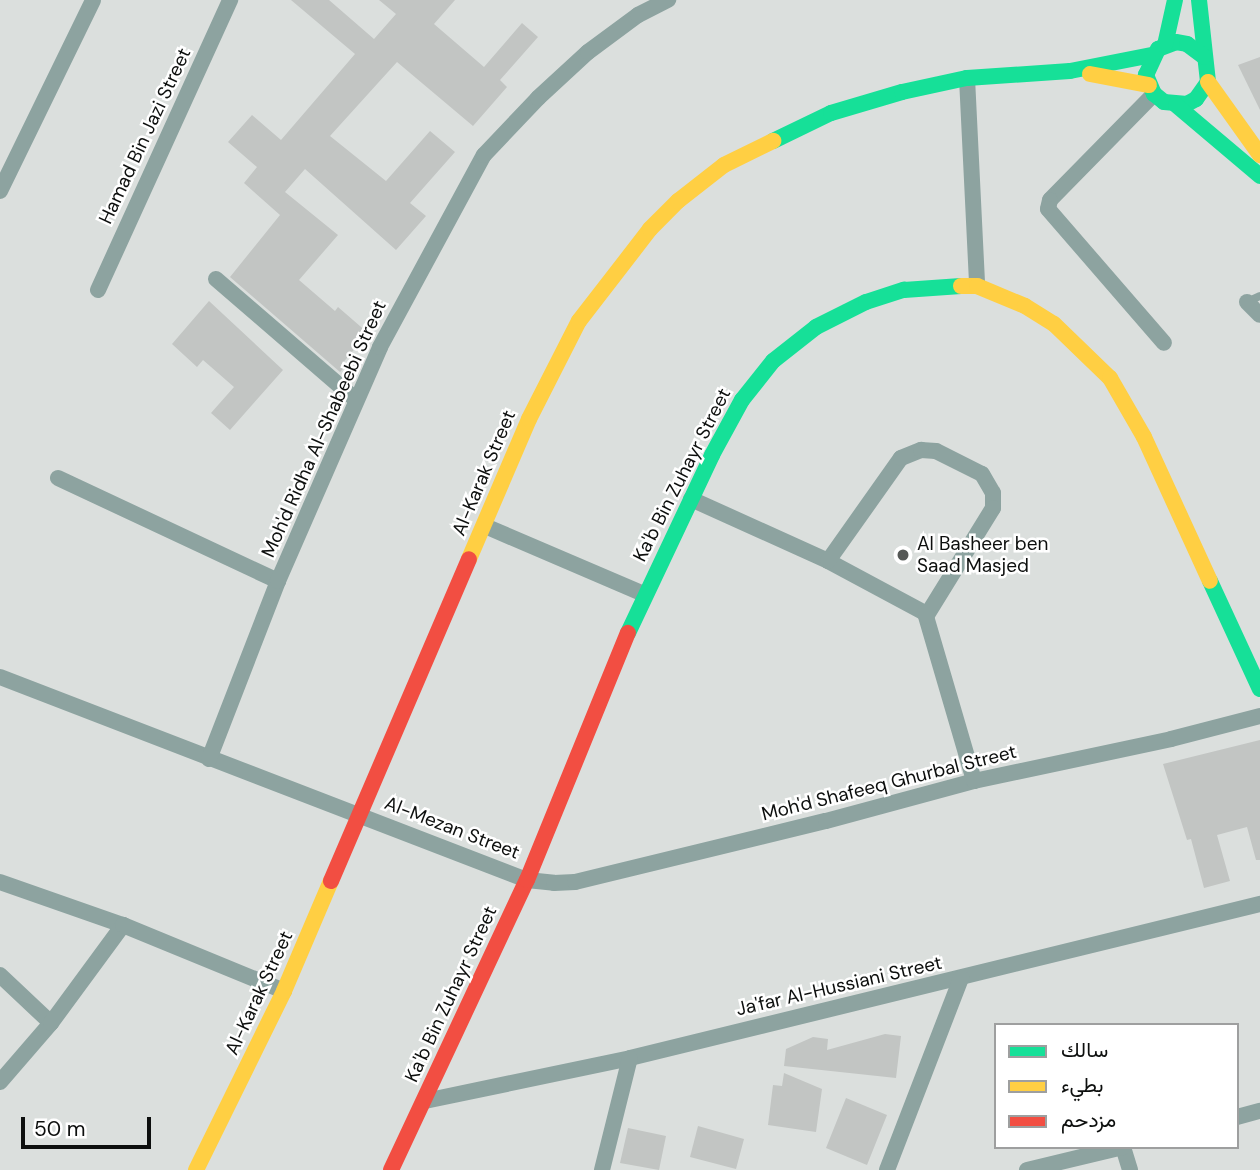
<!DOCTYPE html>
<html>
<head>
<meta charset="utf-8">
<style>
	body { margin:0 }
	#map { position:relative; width:1260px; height:1170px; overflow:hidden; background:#dbdfdd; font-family:"DM Sans",Vazirmatn,sans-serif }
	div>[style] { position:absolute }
	.building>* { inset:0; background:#c2c5c3 }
	.lane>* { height:8px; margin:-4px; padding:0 4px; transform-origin:4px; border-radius:4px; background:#8da3a0 }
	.street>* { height:16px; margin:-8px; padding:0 8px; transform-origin:8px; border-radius:8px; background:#8da3a0 }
	.fast>* { height:16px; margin:-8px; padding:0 8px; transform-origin:8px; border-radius:8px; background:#16e098 }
	.slow>* { height:16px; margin:-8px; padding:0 8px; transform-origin:8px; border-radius:8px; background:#ffcf43 }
	.jam>* { height:16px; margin:-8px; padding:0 8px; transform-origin:8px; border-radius:8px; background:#f24e42 }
	.dots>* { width:19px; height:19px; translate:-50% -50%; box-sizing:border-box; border:4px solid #fff; border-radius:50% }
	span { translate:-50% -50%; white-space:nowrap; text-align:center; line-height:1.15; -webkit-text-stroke:5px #fff; paint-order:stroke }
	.street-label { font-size:19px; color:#0d0f0e }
	.poi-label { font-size:19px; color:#0d0f0e }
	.left { translate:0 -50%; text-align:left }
	.legend { position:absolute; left:994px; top:1023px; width:245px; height:126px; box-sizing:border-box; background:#fff; border:2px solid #9e9f9f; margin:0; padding:9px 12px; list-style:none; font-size:21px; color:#0d0f0e }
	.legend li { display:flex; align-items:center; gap:14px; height:35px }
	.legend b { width:35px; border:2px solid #9e9f9f }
	.scale { position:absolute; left:21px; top:1117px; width:130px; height:32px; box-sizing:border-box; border:4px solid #0d0f0e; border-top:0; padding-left:9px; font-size:21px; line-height:24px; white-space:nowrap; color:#0d0f0e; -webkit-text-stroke:5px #fff; paint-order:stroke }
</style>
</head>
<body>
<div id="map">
	<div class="building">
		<i style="clip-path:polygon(291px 0,329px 0,374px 39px,396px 14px,379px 0,455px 0,434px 24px,484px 67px,522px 23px,538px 37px,500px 80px,507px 87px,473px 126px,397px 62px,330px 136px,386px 181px,430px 131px,455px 152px,410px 203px,426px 216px,396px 250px,305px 169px,285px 192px,338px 235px,299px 280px,335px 311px,338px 307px,368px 333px,341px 365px,344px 368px,340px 372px,230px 277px,280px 215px,244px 183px,257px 167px,228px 142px,252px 115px,281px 140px,355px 54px)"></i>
		<i style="clip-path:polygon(1260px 57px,1260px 110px,1238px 65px)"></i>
		<i style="clip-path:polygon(209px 301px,283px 370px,230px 430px,211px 413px,234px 387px,203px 360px,197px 367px,172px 344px)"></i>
		<i style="clip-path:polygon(1260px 740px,1260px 860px,1256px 860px,1247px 827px,1217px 835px,1230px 881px,1204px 888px,1191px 839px,1187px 840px,1163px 764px)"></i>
		<i style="clip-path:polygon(885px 1034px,901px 1036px,896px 1078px,784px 1066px,786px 1049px,813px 1037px,828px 1039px,827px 1050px)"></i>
		<i style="clip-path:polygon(784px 1073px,822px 1089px,816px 1132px,768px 1125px,773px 1085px,782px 1086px)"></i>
		<i style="clip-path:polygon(846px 1098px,887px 1115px,867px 1165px,826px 1148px)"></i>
		<i style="clip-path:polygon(698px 1126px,744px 1139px,736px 1169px,690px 1157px)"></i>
		<i style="clip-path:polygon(628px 1128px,666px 1136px,659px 1170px,620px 1163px)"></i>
	</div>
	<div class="lane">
		<i style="left:1247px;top:302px;width:14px;rotate:-25deg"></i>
	</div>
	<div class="street">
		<i style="left:967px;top:78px;width:208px;rotate:87.2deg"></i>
		<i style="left:1154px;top:94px;width:148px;rotate:134.5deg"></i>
		<i style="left:1050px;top:200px;width:9px;rotate:103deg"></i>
		<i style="left:1048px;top:209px;width:177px;rotate:49.1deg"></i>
		<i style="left:0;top:191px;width:212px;rotate:-64deg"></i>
		<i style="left:216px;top:279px;width:185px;rotate:40.8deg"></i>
		<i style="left:98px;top:290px;width:319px;rotate:-65.5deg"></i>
		<i style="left:1247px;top:302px;width:18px;rotate:45deg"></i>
		<i style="left:58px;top:478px;width:243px;rotate:25.1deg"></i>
		<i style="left:691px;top:499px;width:150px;rotate:24.3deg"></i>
		<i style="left:828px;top:561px;width:110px;rotate:28.2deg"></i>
		<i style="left:925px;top:613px;width:175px;rotate:73.7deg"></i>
		<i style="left:485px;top:526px;width:173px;rotate:23.2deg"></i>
		<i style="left:828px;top:561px;width:126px;rotate:-54.7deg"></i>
		<i style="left:901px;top:458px;width:22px;rotate:-22deg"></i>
		<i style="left:921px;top:450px;width:15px;rotate:4deg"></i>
		<i style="left:936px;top:451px;width:51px;rotate:26.6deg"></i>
		<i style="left:982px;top:474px;width:22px;rotate:60deg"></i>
		<i style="left:993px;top:493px;width:15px;rotate:90deg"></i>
		<i style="left:993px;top:508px;width:126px;rotate:121.7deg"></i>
		<i style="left:0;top:677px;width:565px;rotate:21.07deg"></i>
		<i style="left:527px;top:880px;width:27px;rotate:6deg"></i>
		<i style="left:554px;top:883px;width:21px;rotate:-3deg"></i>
		<i style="left:575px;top:882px;width:258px;rotate:-13.7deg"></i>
		<i style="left:826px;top:821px;width:153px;rotate:-15.1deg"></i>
		<i style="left:974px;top:781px;width:201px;rotate:-12deg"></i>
		<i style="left:1171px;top:739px;width:92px;rotate:-14.5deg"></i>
		<i style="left:209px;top:759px;width:191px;rotate:-68.8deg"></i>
		<i style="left:278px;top:581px;width:255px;rotate:-66.4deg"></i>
		<i style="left:380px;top:347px;width:218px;rotate:-61.6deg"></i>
		<i style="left:484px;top:155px;width:79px;rotate:-46.5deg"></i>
		<i style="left:538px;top:98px;width:68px;rotate:-42.6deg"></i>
		<i style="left:588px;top:52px;width:62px;rotate:-36.5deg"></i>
		<i style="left:638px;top:15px;width:34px;rotate:-27deg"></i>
		<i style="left:0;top:882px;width:130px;rotate:19.3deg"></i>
		<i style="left:0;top:975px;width:70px;rotate:43.3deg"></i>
		<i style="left:0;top:1082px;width:78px;rotate:-49.2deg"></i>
		<i style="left:51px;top:1023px;width:122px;rotate:-53.7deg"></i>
		<i style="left:123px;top:925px;width:174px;rotate:22.3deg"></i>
		<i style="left:425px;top:1101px;width:209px;rotate:-11.8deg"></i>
		<i style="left:630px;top:1058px;width:649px;rotate:-13.74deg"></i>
		<i style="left:1237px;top:1117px;width:24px;rotate:-15deg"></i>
		<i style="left:1123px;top:1147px;width:24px;rotate:73deg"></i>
		<i style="left:602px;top:1170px;width:115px;rotate:-76deg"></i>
		<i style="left:887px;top:1170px;width:206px;rotate:-68.9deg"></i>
		<i style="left:1027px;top:1170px;width:99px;rotate:-13.5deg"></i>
	</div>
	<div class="fast">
		<i style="left:1199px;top:0;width:82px;rotate:83.7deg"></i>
		<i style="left:1208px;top:82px;width:21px;rotate:125deg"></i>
		<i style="left:1196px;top:99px;width:10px;rotate:151deg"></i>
		<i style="left:1187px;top:104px;width:23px;rotate:-175deg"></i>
		<i style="left:1164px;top:102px;width:13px;rotate:-141deg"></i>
		<i style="left:1154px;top:94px;width:21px;rotate:-113deg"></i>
		<i style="left:1146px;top:75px;width:29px;rotate:-65deg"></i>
		<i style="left:1158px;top:49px;width:19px;rotate:-21deg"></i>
		<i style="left:1176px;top:42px;width:11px;rotate:10deg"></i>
		<i style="left:1187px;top:44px;width:21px;rotate:37deg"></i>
		<i style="left:1165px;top:45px;width:46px;rotate:-77.5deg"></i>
		<i style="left:1176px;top:105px;width:110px;rotate:40.2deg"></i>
		<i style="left:773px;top:141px;width:64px;rotate:-25.8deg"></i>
		<i style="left:831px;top:113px;width:74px;rotate:-16.5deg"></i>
		<i style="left:902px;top:92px;width:66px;rotate:-12.2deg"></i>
		<i style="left:967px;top:78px;width:103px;rotate:-3.9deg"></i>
		<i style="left:1070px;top:71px;width:84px;rotate:-11deg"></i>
		<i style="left:1210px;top:581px;width:119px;rotate:65.2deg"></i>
		<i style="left:628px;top:633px;width:197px;rotate:-64.7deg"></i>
		<i style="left:712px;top:455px;width:63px;rotate:-61.4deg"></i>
		<i style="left:742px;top:400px;width:50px;rotate:-51.5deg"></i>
		<i style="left:773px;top:361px;width:55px;rotate:-38.3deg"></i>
		<i style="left:816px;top:327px;width:56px;rotate:-26.6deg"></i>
		<i style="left:866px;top:302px;width:40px;rotate:-18deg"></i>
		<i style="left:904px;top:290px;width:57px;rotate:-4deg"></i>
	</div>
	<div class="slow">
		<i style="left:1090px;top:74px;width:60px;rotate:10.6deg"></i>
		<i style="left:1208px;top:82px;width:90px;rotate:54.5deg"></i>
		<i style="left:961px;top:286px;width:16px"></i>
		<i style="left:977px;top:286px;width:52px;rotate:22.6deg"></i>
		<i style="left:1025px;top:306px;width:34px;rotate:32deg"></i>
		<i style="left:1054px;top:324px;width:78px;rotate:44deg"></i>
		<i style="left:1110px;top:378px;width:68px;rotate:60deg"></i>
		<i style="left:1144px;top:437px;width:158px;rotate:65.4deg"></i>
		<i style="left:469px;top:559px;width:152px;rotate:-66.8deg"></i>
		<i style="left:529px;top:419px;width:110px;rotate:-63deg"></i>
		<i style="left:579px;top:321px;width:116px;rotate:-52.3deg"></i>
		<i style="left:650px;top:229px;width:40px;rotate:-45deg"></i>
		<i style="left:678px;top:201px;width:58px;rotate:-38deg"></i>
		<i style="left:724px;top:165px;width:55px;rotate:-26.1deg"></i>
		<i style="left:196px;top:1170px;width:199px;rotate:-63.8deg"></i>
		<i style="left:284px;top:991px;width:120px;rotate:-66.9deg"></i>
	</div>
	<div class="jam">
		<i style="left:331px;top:881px;width:350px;rotate:-66.8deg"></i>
		<i style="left:391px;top:1170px;width:320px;rotate:-64.9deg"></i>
		<i style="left:527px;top:880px;width:267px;rotate:-67.8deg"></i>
	</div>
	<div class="dots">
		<i style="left:903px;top:555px;background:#555856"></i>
	</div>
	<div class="street-label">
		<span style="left:145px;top:136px;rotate:-65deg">Hamad Bin Jazi Street</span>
		<span style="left:324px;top:429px;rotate:-66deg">Moh'd Ridha Al-Shabeebi Street</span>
		<span style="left:484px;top:473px;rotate:-67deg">Al-Karak Street</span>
		<span style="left:682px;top:475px;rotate:-63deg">Ka'b Bin Zuhayr Street</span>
		<span style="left:889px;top:783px;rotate:-14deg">Moh'd Shafeeq Ghurbal Street</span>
		<span style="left:452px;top:828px;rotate:21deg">Al-Mezan Street</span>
		<span style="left:839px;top:986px;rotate:-13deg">Ja'far Al-Hussiani Street</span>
		<span style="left:259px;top:993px;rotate:-65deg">Al-Karak Street</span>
		<span style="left:451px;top:994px;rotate:-65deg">Ka'b Bin Zuhayr Street</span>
	</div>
	<div class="poi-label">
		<span class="left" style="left:917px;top:555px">Al Basheer ben<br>Saad Masjed</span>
	</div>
	<ul class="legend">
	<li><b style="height:9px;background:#16e098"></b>سالك</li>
	<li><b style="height:9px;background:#ffcf43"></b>بطيء</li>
	<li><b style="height:9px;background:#f24e42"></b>مزدحم</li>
	</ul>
	<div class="scale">50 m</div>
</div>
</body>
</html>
